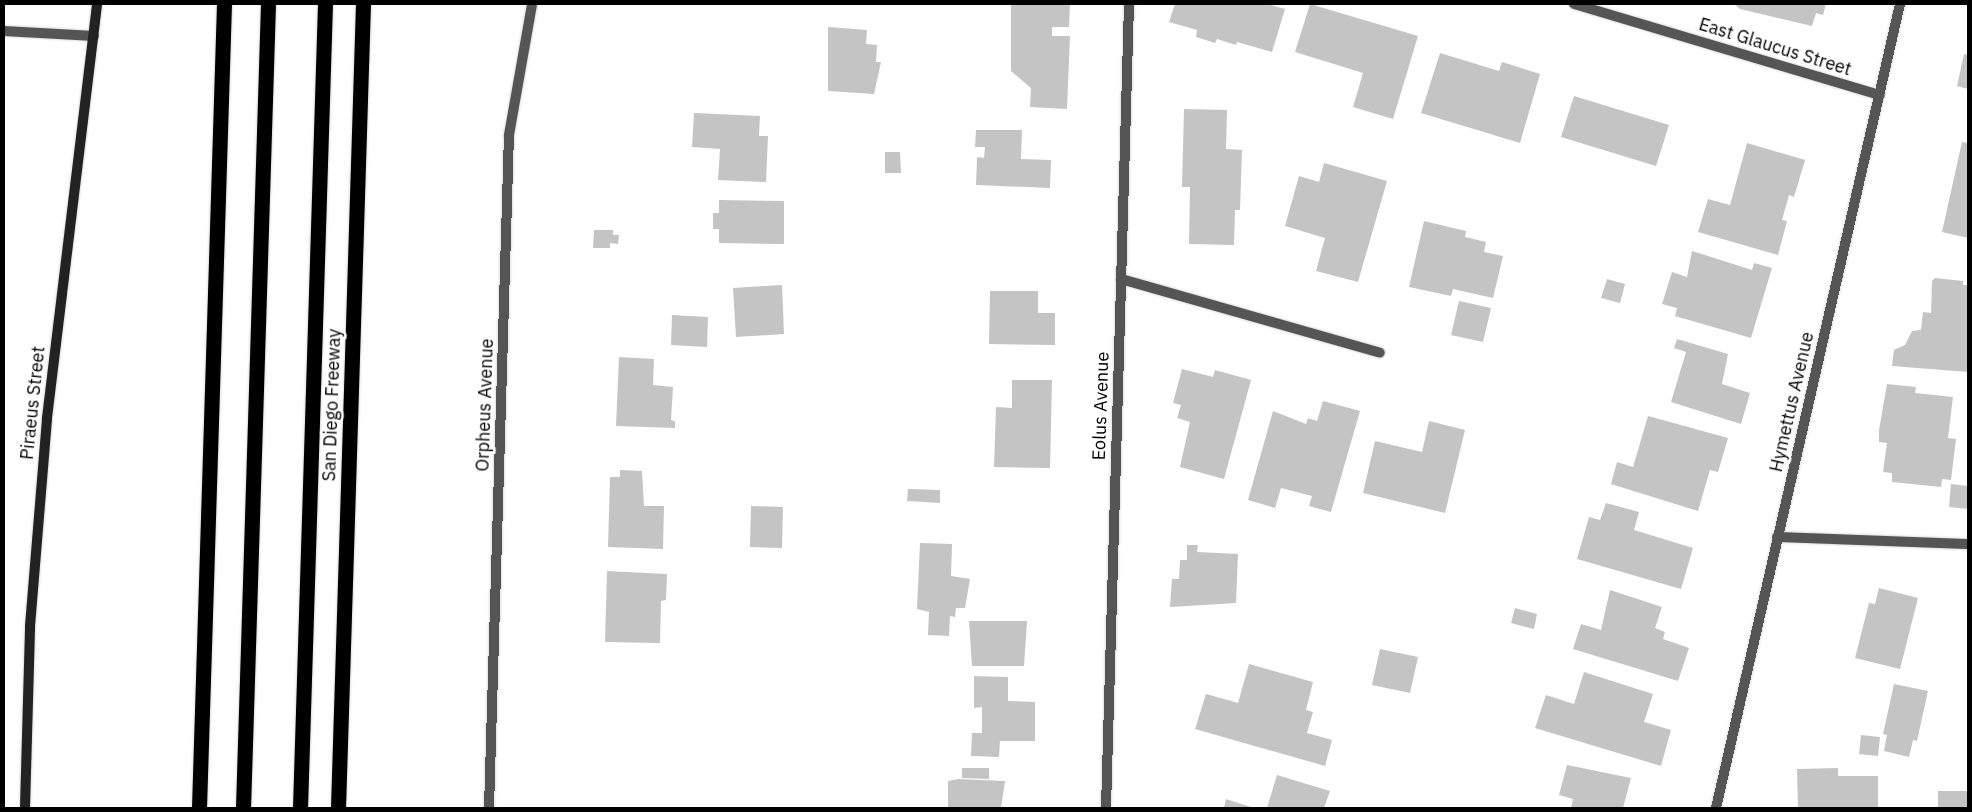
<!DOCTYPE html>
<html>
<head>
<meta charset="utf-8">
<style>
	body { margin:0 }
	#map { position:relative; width:1972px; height:812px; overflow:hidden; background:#fff; font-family:"IBM Plex Sans",sans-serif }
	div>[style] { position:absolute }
	.building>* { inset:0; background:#c4c4c4 }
	.roads { filter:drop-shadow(0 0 1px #dbdbdb) drop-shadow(0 0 1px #dbdbdb) }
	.service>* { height:10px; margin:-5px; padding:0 5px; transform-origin:5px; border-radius:5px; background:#555 }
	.minor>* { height:10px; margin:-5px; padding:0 5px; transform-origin:5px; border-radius:5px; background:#555 }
	.tertiary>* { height:10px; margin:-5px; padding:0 5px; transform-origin:5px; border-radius:5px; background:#555 }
	.secondary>* { height:10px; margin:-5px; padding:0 5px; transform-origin:5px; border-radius:5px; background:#222 }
	.motorway>* { height:15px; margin:-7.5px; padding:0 7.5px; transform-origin:7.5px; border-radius:7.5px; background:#000 }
	span { translate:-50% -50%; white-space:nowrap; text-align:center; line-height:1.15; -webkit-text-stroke:5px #fff; paint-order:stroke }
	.street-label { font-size:18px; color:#000 }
	.frame { position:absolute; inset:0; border:5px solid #000; pointer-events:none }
</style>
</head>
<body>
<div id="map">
	<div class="building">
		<i style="clip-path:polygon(1011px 4px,1070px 4px,1069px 27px,1052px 27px,1052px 36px,1070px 36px,1067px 109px,1030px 107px,1031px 88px,1011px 71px)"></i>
		<i style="clip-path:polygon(1175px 4px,1267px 4px,1285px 9px,1272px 52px,1237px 42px,1236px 45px,1217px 39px,1215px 43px,1196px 37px,1197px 30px,1169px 22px)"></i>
		<i style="clip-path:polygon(1310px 4px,1418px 36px,1393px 119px,1353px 107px,1363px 73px,1295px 52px)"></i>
		<i style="clip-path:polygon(1734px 4px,1826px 4px,1823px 15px,1816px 13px,1812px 26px,1740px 9px)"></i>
		<i style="clip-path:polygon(828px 27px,867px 30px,866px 44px,877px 45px,876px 62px,881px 62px,874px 94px,828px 91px)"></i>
		<i style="clip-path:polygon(1440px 53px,1499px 71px,1502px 62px,1540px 74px,1520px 143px,1421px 113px)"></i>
		<i style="clip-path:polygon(1964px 54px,1968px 55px,1968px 89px,1957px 86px)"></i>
		<i style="clip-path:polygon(1574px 96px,1669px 125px,1656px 166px,1561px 137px)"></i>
		<i style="clip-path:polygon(1184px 109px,1227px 110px,1226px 149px,1242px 150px,1240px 210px,1235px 210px,1234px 245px,1189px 244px,1190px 187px,1182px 187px)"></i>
		<i style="clip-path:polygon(694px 113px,760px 116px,759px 136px,768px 136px,766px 182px,718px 180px,720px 149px,692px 147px)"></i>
		<i style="clip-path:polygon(976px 130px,1022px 130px,1021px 159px,1051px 160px,1050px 188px,976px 185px,977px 157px,984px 158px,985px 147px,975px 147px)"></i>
		<i style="clip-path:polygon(1962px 142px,1968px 143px,1968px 238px,1942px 232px)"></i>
		<i style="clip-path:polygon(1747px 143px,1805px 160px,1794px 197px,1789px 195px,1782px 220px,1787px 221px,1778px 255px,1698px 232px,1708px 199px,1730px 205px)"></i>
		<i style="clip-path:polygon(885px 152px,900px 152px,901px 173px,885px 173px)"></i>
		<i style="clip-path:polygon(1324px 163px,1387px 181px,1358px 282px,1316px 271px,1325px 238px,1285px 226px,1299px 176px,1319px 182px)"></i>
		<i style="clip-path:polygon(719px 200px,784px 201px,784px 244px,719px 243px,719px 229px,713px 229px,713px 213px,719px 213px)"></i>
		<i style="clip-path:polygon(1424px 221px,1466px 231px,1465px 237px,1486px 242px,1484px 252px,1503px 256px,1493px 298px,1453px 289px,1451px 296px,1409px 287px)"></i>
		<i style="clip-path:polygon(594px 230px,613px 230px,613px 235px,619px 235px,618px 244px,610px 243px,610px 248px,593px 248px)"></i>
		<i style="clip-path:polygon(1692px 251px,1752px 270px,1754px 263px,1772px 268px,1751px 338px,1675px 316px,1677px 308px,1662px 304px,1672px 272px,1687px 277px)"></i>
		<i style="clip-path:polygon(1935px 278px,1963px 281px,1963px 285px,1968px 285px,1968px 372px,1892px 366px,1894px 350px,1905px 345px,1912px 331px,1921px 330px,1923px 312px,1931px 313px,1932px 281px)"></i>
		<i style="clip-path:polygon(1607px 279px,1625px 284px,1620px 303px,1601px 298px)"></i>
		<i style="clip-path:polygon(782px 285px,784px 334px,736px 337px,733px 288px)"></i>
		<i style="clip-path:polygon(990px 291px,1038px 291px,1038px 313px,1055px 313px,1055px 345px,989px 344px)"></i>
		<i style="clip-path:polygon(1459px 301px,1491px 308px,1483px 342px,1451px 335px)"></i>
		<i style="clip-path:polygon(672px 315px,708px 317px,707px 347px,671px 345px)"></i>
		<i style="clip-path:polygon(1677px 339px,1728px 354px,1722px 384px,1750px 393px,1741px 424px,1671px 402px,1686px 352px,1674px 348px)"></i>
		<i style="clip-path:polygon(619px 357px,654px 359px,653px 385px,673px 387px,671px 420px,675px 421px,675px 428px,616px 426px)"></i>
		<i style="clip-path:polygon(1182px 369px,1213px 377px,1215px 370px,1251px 380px,1224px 479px,1180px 467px,1190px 422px,1177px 418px,1181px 405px,1173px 403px)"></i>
		<i style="clip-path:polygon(1012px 380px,1052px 380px,1050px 468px,994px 467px,996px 407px,1012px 408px)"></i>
		<i style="clip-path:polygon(1887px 384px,1916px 387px,1915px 393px,1953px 397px,1948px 438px,1956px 439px,1951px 480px,1942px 479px,1941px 487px,1892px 482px,1892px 473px,1883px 472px,1887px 443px,1879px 442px,1879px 430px)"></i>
		<i style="clip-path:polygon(1323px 401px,1360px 411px,1331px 512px,1309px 506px,1312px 496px,1281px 488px,1275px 508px,1248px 500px,1273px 411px,1306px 424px,1308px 418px,1317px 421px)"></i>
		<i style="clip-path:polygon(1648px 416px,1728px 438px,1718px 472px,1710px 470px,1698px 511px,1611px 484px,1617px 462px,1633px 467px)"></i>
		<i style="clip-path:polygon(1429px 421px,1465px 430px,1445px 513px,1363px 493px,1375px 441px,1422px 452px)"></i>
		<i style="clip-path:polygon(620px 470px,642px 471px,644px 506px,664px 506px,663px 549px,608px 547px,610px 477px,620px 477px)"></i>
		<i style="clip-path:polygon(1951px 484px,1968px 486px,1968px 509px,1949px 507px)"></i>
		<i style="clip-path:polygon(908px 489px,940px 490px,940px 503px,907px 501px)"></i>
		<i style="clip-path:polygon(1606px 503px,1639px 512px,1634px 530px,1693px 548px,1681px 589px,1577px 559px,1589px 517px,1600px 520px)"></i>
		<i style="clip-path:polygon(751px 506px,783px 507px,782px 548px,750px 547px)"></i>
		<i style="clip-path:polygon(920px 543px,952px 544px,951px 576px,970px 579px,965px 608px,956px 608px,955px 617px,950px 616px,949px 636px,928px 635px,929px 612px,917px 609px)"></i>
		<i style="clip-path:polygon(1187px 545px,1198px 545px,1197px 552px,1238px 554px,1236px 603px,1170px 607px,1172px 579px,1179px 579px,1180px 560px,1187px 560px)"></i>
		<i style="clip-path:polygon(607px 571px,667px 574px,666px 600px,661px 601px,660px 643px,605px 642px)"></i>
		<i style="clip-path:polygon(1879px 588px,1918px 598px,1900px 669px,1855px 658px,1869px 603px,1875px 604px)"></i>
		<i style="clip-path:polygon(1610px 590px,1662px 607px,1655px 628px,1665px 632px,1663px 639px,1689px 648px,1678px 681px,1573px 649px,1581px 624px,1601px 630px)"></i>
		<i style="clip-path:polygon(1515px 608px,1537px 614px,1534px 629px,1511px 623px)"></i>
		<i style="clip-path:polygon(969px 621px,1027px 621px,1024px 666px,972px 666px)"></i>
		<i style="clip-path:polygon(1380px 649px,1418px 657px,1410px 693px,1372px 685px)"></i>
		<i style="clip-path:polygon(1249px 664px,1313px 682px,1306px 710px,1313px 712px,1307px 733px,1332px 740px,1325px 766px,1195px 729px,1206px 694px,1238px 703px)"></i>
		<i style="clip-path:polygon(1584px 672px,1653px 694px,1644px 722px,1671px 730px,1661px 766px,1535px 728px,1546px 695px,1574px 704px)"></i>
		<i style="clip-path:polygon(974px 676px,1008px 677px,1008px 701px,1035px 702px,1035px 741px,1000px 741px,999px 757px,971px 756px,972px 733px,982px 733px,982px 707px,974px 708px)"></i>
		<i style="clip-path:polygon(1894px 684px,1928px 691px,1917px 741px,1913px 740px,1909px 757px,1884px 751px,1887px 735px,1883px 734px)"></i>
		<i style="clip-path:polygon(1861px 735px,1880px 737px,1878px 756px,1859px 754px)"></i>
		<i style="clip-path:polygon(1567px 765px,1631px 778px,1623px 808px,1571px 808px,1573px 799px,1559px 795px)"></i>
		<i style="clip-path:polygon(962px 768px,989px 768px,989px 779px,962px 778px)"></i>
		<i style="clip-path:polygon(1838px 768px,1838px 776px,1878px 776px,1878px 808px,1798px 808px,1797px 769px)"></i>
		<i style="clip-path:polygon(1277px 775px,1330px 791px,1324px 808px,1267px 808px)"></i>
		<i style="clip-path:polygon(958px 779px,1005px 781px,1001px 808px,948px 808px,948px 781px)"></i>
		<i style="clip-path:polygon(1938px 791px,1968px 791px,1968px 808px,1938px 808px)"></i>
		<i style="clip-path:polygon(1226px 799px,1254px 808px,1224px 808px)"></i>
	</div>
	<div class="roads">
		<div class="service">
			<i style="left:1121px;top:279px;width:269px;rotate:15.9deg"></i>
		</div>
		<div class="minor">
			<i style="left:1574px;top:4px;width:319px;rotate:16.6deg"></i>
			<i style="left:1777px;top:537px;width:191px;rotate:2.1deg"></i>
			<i style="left:489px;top:808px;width:673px;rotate:-88.3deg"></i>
			<i style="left:509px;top:135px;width:133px;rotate:-80deg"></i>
		</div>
		<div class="tertiary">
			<i style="left:4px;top:31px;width:90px;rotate:3.2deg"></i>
			<i style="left:1106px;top:808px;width:804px;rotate:-88.36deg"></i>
			<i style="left:1716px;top:808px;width:825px;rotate:-77.11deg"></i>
		</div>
		<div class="secondary">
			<i style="left:25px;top:808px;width:182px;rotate:-88.4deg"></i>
			<i style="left:30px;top:626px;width:209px;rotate:-85.3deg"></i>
			<i style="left:47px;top:418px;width:417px;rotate:-83.1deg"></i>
		</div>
		<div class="motorway">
			<i style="left:199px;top:808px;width:804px;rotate:-88.22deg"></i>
			<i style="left:243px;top:808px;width:804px;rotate:-88.22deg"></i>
			<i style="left:300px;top:808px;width:804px;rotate:-88.22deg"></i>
			<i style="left:338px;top:808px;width:804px;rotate:-88.22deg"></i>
		</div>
	</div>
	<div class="street-label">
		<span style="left:1775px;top:47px;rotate:17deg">East Glaucus Street</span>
		<span style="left:1792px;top:402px;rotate:-77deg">Hymettus Avenue</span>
		<span style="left:33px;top:403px;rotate:-84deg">Piraeus Street</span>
		<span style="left:332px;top:405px;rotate:-88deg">San Diego Freeway</span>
		<span style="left:485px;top:405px;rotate:-88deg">Orpheus Avenue</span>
		<span style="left:1101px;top:406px;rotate:-88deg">Eolus Avenue</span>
	</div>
	<div class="frame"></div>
</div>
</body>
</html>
